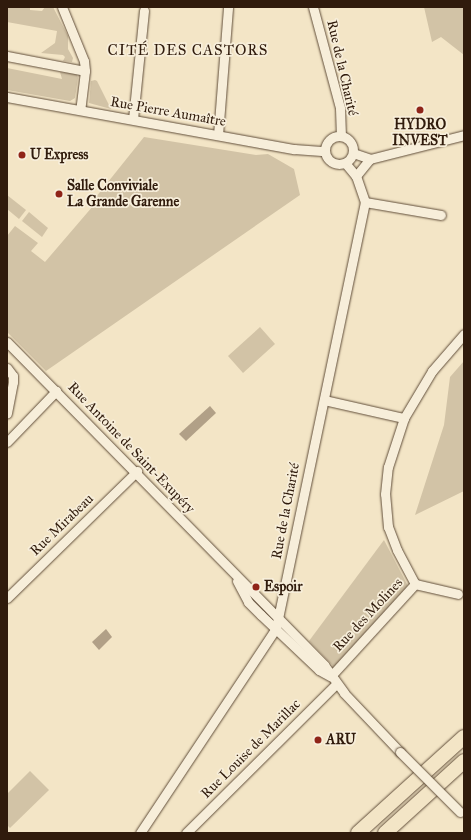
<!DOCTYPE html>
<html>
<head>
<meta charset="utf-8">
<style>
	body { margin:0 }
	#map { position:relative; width:471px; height:840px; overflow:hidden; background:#f3e5c6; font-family:"IM FELL Great Primer",serif }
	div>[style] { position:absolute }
	.green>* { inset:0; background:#d2c3a6 }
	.water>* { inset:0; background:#b1a087 }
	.roads { filter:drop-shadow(0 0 1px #614e3a) drop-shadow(0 0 1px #614e3a) }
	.minor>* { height:9px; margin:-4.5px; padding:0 4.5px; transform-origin:4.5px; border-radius:4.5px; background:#f7eeda }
	.minor>.ring { margin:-4.5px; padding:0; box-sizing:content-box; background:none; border:9px solid #f7eeda; border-radius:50% }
	.highway>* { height:14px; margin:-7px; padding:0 7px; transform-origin:7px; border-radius:7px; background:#f3e5c6 }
	.bridges { filter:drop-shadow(0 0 1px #614e3a) drop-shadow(0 0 1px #614e3a) }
	.minor-bridge>* { height:9px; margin:-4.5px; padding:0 4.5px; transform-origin:4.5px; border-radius:4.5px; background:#f7eeda }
	.dots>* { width:11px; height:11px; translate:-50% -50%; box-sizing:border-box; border:2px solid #f7eeda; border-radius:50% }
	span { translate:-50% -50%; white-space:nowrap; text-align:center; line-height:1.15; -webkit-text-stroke:3.5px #f7eeda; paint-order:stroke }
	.street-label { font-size:14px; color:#301b0c }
	.poi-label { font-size:14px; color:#301b0c; font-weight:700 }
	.left { translate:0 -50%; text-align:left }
	.neighbourhood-label { font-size:15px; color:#301b0c; letter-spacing:1px }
	.frame { position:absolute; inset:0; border:8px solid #301b0c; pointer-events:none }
</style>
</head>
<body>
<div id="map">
	<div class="green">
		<i style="clip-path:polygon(7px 7px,30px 7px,30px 10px,42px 11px,45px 7px,53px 7px,68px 36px,68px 49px,73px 58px,72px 62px,63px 61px,65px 57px,63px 55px,41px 53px,55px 43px,57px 31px,7px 22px)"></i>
		<i style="clip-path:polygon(424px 7px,464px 7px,464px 55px,441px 37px,432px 42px)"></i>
		<i style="clip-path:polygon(7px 68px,62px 79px,60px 72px,77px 74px,78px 78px,75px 98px,70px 101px,7px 90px)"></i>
		<i style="clip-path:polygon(95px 80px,97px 81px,111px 109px,89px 103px,91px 81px)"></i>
		<i style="clip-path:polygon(144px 137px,256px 155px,268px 154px,294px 169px,300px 195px,46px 371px,7px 332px,7px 236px,15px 226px,38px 243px,31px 251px,45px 262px,93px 206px,92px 202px)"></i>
		<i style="clip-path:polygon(7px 195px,26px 210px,19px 219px,7px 209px)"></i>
		<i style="clip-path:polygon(29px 212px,48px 228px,42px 237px,22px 221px)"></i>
		<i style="clip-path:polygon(260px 327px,275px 344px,243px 373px,228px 356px)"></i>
		<i style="clip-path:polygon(464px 361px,464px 491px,415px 515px,444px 425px,450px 377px)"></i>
		<i style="clip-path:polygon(384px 540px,408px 586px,334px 667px,309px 641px)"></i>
		<i style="clip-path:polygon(30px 771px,49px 790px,10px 828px,7px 825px,7px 794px)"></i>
	</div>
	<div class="water">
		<i style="clip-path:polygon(210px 406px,216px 413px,186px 441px,179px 434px)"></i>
		<i style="clip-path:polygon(106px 629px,112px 637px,99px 650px,92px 642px)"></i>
	</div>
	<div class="roads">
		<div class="minor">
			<i style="left:62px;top:7px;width:58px;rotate:67.8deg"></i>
			<i style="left:84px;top:61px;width:10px;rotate:84deg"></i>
			<i style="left:85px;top:71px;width:38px;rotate:97deg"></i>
			<i style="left:313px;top:7px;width:105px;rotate:75deg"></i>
			<i style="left:340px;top:108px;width:28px;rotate:88deg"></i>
			<i style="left:7px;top:56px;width:79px;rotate:10.9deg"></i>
			<i style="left:7px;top:97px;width:292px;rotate:10.3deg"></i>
			<i style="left:294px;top:149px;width:31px;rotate:4deg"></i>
			<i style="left:133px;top:119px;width:109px;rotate:-84.2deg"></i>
			<i style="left:218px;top:135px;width:128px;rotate:-85.5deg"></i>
			<i class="ring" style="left:325px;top:136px;width:19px;height:19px"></i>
			<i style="left:353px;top:153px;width:18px;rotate:19deg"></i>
			<i style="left:370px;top:159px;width:97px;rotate:-14.3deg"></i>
			<i style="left:356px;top:176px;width:22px;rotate:-51deg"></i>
			<i style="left:365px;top:202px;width:77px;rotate:9.7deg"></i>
			<i style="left:7px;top:342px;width:453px;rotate:45.5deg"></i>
			<i style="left:324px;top:665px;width:34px;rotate:54deg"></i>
			<i style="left:344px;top:693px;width:81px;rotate:46.5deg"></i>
			<i style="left:7px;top:368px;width:10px;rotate:53deg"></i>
			<i style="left:13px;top:376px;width:6px;rotate:90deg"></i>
			<i style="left:13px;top:382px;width:32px;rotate:101deg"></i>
			<i style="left:324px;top:400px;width:82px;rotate:12.7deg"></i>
			<i style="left:7px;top:442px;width:71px;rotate:-46.1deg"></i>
			<i style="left:237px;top:581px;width:24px;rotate:62deg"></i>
			<i style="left:248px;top:602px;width:18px;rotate:45deg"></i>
			<i style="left:261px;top:615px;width:80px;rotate:43.5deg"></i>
			<i style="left:319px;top:670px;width:13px;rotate:29deg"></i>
			<i style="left:415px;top:584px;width:38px;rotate:-118deg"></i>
			<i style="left:397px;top:550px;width:25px;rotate:-111deg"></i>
			<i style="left:388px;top:527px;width:33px;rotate:-95deg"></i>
			<i style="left:385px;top:494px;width:27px;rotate:-84deg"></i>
			<i style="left:388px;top:467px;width:52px;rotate:-71.9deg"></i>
			<i style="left:404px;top:418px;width:55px;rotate:-59.2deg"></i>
			<i style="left:432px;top:371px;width:49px;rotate:-49.1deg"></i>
			<i style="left:415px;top:584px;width:44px;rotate:13.1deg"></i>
			<i style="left:7px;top:598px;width:182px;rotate:-44.3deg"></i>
			<i style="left:331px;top:676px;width:125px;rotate:-47.6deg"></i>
			<i style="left:140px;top:833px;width:246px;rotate:-56.4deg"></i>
			<i style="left:276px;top:628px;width:435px;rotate:-78.2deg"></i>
			<i style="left:365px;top:202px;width:28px;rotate:-109deg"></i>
			<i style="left:356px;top:176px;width:17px;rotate:-130deg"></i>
			<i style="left:186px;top:833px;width:211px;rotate:-44.8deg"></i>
		</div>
		<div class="highway">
			<i style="left:358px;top:833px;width:143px;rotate:-42.2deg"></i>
			<i style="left:385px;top:833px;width:107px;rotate:-42.3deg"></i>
		</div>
	</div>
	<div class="bridges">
		<div class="minor-bridge">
			<i style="left:400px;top:752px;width:85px;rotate:45deg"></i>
		</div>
	</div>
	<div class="dots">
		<i style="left:420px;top:110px;background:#8f2418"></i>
		<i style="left:22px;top:155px;background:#8f2418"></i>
		<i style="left:59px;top:194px;background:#8f2418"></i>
		<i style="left:256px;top:587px;background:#8f2418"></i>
		<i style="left:318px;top:740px;background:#8f2418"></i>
	</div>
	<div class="street-label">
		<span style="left:342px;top:68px;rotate:77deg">Rue de la Charité</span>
		<span style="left:168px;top:112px;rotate:10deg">Rue Pierre Aumaître</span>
		<span style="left:131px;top:448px;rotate:46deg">Rue Antoine de Saint-Exupéry</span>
		<span style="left:286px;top:511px;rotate:-79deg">Rue de la Charité</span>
		<span style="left:62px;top:525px;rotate:-44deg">Rue Mirabeau</span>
		<span style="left:368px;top:615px;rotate:-47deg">Rue des Molines</span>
		<span style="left:251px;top:749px;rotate:-45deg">Rue Louise de Marillac</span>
	</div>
	<div class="poi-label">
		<span style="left:420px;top:133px">HYDRO<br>INVEST</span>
		<span class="left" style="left:30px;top:155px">U Express</span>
		<span class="left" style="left:67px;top:194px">Salle Conviviale<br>La Grande Garenne</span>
		<span class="left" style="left:264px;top:587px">Espoir</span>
		<span class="left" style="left:326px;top:740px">ARU</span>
	</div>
	<div class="neighbourhood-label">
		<span style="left:188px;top:51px">CITÉ DES CASTORS</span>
	</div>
	<div class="frame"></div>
</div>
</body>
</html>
